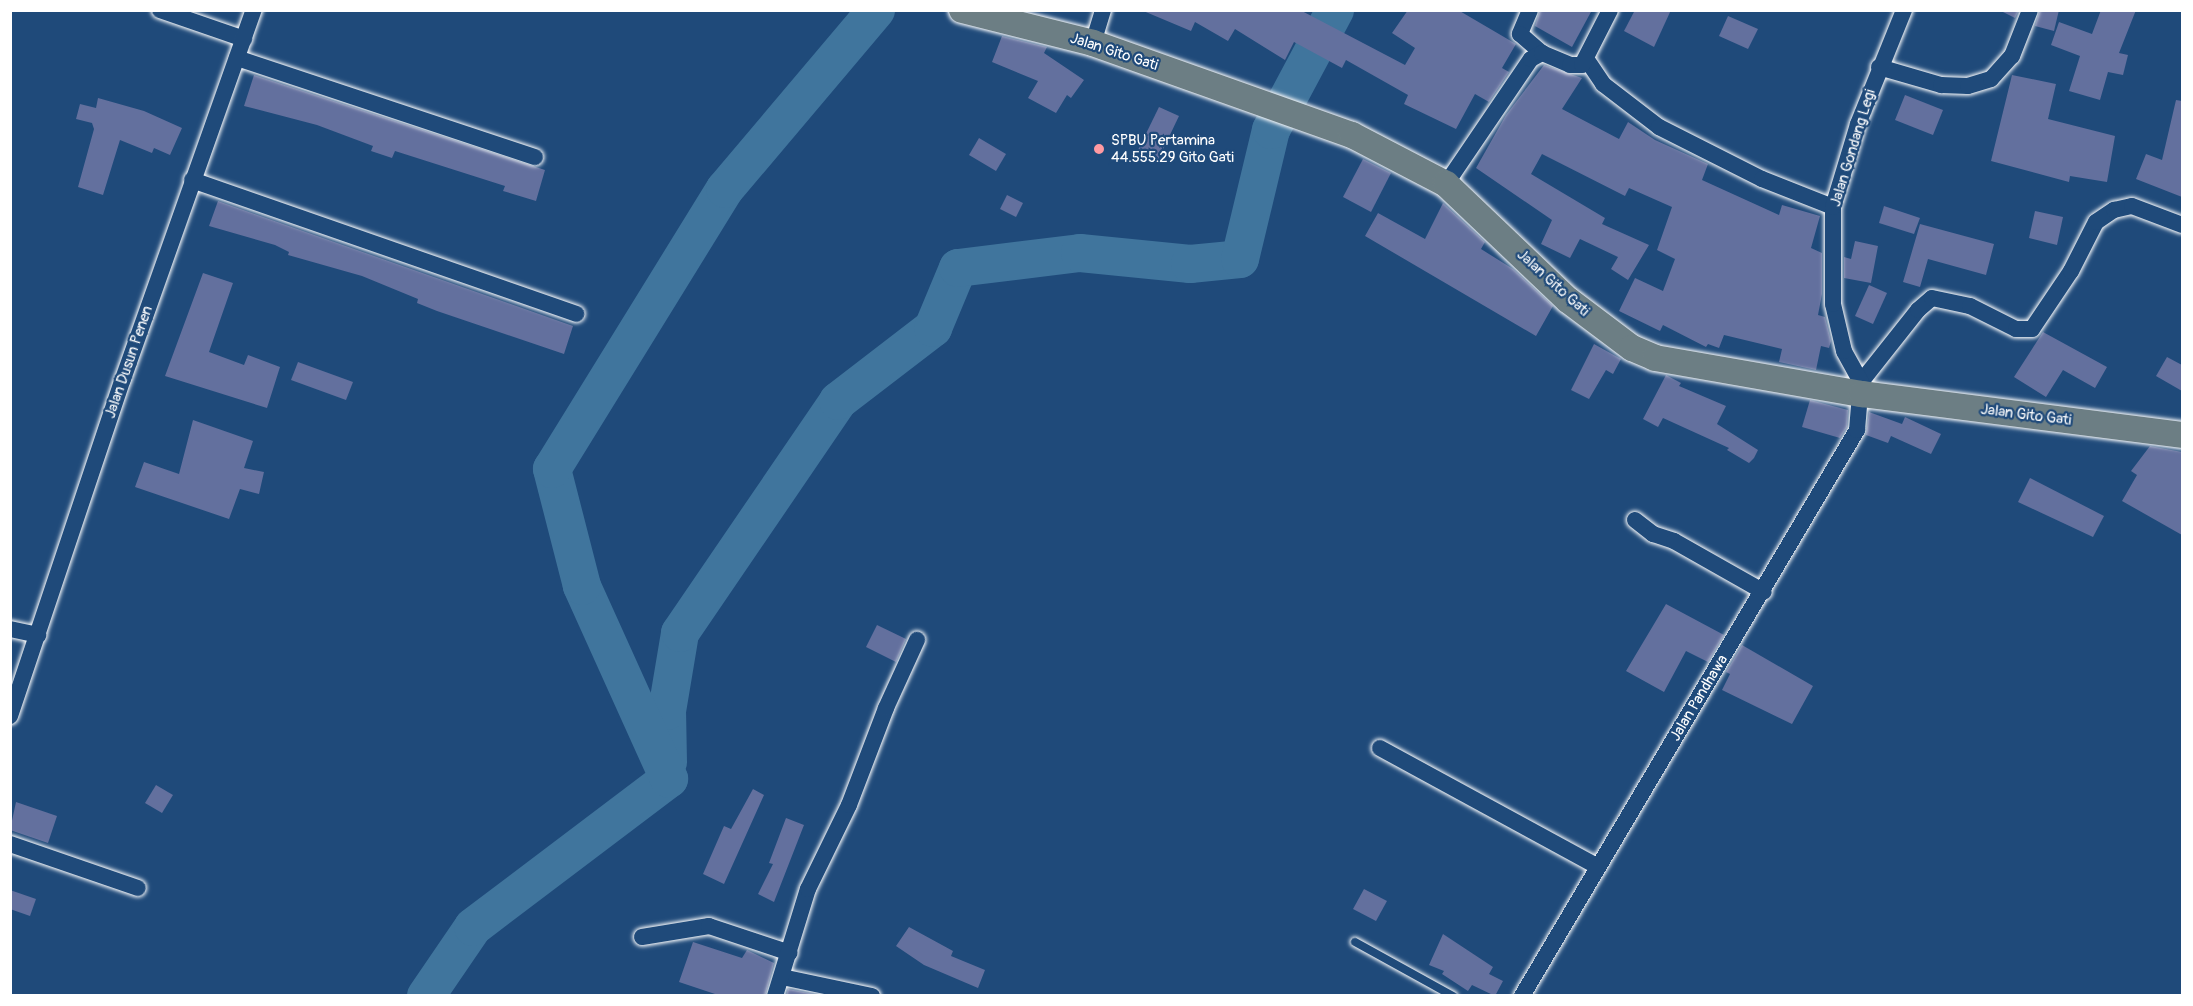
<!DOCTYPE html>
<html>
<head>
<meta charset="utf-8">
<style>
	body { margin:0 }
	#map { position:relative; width:2193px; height:1006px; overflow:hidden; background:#1f4a7a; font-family:Pangolin,sans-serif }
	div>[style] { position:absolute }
	.river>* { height:38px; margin:-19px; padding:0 19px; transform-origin:19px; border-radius:19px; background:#40759d }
	.building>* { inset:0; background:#63709e }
	.roads { filter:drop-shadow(0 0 2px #fff) drop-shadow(0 0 2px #fff) }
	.service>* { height:8px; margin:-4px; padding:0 4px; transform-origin:4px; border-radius:4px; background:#1f4a7a }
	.minor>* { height:16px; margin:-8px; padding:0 8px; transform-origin:8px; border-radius:8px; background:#1f4a7a }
	.primary>* { height:26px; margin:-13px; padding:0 13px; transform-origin:13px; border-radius:13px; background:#6c7e84 }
	.dots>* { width:16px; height:16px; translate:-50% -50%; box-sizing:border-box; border:3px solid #1f4a7a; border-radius:50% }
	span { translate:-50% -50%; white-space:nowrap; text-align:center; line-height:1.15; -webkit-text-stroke:4.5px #1f4a7a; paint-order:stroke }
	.street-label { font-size:15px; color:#fff }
	.poi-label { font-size:15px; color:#fff }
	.left { translate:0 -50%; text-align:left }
	.frame { position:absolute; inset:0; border:12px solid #fff; pointer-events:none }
</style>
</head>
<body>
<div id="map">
	<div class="river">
		<i style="left:668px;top:762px;width:51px;rotate:-91.1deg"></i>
		<i style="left:667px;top:711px;width:79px;rotate:-80.5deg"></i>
		<i style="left:680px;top:633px;width:281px;rotate:-55.7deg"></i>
		<i style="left:838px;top:401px;width:120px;rotate:-37.5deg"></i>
		<i style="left:933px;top:328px;width:65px;rotate:-67.4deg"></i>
		<i style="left:958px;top:268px;width:123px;rotate:-7deg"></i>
		<i style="left:1080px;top:253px;width:111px;rotate:5.7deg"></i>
		<i style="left:1190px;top:264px;width:50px;rotate:-5.7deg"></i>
		<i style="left:1240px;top:259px;width:133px;rotate:-76.5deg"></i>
		<i style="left:1271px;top:130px;width:136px;rotate:-61.9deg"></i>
		<i style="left:426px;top:996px;width:83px;rotate:-55.7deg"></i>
		<i style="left:473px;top:927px;width:246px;rotate:-37.1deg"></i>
		<i style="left:669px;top:779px;width:212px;rotate:-114.3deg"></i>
		<i style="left:582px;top:586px;width:121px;rotate:-104.4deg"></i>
		<i style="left:552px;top:469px;width:329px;rotate:-58.3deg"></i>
		<i style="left:725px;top:189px;width:234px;rotate:-49.8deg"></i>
	</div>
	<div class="building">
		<i style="clip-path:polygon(1141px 10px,1300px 10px,1405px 65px,1415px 48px,1392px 33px,1408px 10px,1458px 10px,1516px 44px,1502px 68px,1509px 72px,1489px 102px,1475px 94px,1456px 129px,1404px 104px,1408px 95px,1346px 60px,1342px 68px,1294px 42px,1285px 60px,1235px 29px,1228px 41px,1195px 22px,1191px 31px)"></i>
		<i style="clip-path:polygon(1540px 10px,1592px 10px,1572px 47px,1535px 26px)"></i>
		<i style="clip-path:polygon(1635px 10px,1671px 10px,1654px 47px,1624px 31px)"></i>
		<i style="clip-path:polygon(1999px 10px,2019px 10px,2015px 18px)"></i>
		<i style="clip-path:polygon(2040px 10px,2059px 10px,2054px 31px,2035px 26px)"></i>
		<i style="clip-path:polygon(2101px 10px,2136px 10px,2119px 53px,2128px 55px,2123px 75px,2108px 72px,2100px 100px,2069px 91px,2080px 56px,2051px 45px,2059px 22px,2092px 34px)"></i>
		<i style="clip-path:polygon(1728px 16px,1758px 29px,1748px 49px,1719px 36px)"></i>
		<i style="clip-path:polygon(1002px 36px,1047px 47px,1044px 53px,1084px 80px,1071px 98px,1067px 95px,1056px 113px,1028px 98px,1038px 81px,992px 62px)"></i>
		<i style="clip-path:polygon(1544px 65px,1582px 78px,1562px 109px,1619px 139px,1628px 122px,1655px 140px,1708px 164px,1702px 180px,1779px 215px,1782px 205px,1820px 216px,1811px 248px,1822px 253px,1822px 294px,1818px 315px,1825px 317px,1831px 341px,1829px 348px,1821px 346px,1816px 370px,1779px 362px,1782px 349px,1724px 335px,1719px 348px,1708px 344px,1706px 347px,1663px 325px,1660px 331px,1619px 311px,1635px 278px,1663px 291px,1675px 259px,1657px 250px,1672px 207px,1629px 188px,1625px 196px,1542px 154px,1531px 174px,1605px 218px,1602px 224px,1649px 245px,1628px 280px,1611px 269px,1618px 257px,1580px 239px,1570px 258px,1541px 244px,1552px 220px,1476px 168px,1506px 115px)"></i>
		<i style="clip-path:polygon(254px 75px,545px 170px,536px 201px,503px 191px,505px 186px,395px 151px,392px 158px,371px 151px,373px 146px,317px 125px,244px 106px)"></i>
		<i style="clip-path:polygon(2012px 75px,2056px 84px,2048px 119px,2115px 136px,2107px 182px,2070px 176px,2069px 182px,1991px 161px)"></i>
		<i style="clip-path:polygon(1905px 95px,1943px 110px,1933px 135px,1895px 120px)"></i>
		<i style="clip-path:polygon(98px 98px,144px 111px,182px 128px,170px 155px,154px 148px,152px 153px,120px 140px,103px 195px,78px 187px,94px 129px,92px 123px,76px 119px,80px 104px,96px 108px)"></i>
		<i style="clip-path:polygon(2176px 100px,2182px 101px,2182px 197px,2136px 179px,2146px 154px,2162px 160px)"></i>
		<i style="clip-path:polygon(1159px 107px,1179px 116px,1157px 162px,1137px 152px)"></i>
		<i style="clip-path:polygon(979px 138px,1006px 154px,996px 171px,969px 155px)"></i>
		<i style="clip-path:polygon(1363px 159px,1391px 173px,1371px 212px,1343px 197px)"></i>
		<i style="clip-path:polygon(1007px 195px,1023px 203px,1016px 217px,1000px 209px)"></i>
		<i style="clip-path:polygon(218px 201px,573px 326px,564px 354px,437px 311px,417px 303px,418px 299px,362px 276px,288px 255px,289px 252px,275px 245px,209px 226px)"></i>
		<i style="clip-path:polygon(1443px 203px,1485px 242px,1481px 249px,1513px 269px,1553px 306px,1536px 336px,1365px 236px,1378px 213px,1425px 239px)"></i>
		<i style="clip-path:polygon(1884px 206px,1920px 218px,1914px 234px,1879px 223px)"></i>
		<i style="clip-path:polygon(2035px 211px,2063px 217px,2057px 245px,2029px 238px)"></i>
		<i style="clip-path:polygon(1920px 224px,1994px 244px,1986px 275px,1928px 259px,1920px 287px,1903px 282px)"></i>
		<i style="clip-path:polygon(1855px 241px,1878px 246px,1871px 283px,1844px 278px,1844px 257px,1851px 259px)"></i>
		<i style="clip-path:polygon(203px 273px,233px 283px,209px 352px,244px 365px,248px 355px,280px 367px,267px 408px,165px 376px)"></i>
		<i style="clip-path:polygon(1869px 285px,1887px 293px,1873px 324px,1855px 316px)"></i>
		<i style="clip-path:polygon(2043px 332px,2107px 367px,2095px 388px,2063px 370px,2046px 397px,2014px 377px)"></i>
		<i style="clip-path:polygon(1594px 344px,1621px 359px,1613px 374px,1606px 370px,1589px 399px,1571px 390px)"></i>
		<i style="clip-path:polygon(2167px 357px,2182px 365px,2182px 391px,2156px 376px)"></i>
		<i style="clip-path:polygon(298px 362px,353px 382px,346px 400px,291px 380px)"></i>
		<i style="clip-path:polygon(1666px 375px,1681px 383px,1679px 386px,1726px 406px,1717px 424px,1758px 450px,1754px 458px,1749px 463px,1727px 450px,1729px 448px,1663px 418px,1658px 427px,1643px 419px)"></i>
		<i style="clip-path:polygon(1810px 400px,1848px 410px,1847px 427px,1840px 438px,1802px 427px)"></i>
		<i style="clip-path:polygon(1869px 412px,1902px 424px,1905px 417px,1941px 434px,1931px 454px,1891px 436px,1888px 443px,1866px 435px)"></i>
		<i style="clip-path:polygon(193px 420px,253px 441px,244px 468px,264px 472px,259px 494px,240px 489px,229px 519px,135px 487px,144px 462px,179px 474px)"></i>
		<i style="clip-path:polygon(2150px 446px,2182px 452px,2182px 535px,2122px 501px,2137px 475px,2131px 471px)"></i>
		<i style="clip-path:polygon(2030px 478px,2104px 516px,2093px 537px,2018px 502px)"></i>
		<i style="clip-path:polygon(1666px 604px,1724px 635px,1708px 662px,1686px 651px,1664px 692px,1626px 671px)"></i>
		<i style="clip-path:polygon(877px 625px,906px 639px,896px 662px,866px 647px)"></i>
		<i style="clip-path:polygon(1742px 645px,1813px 686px,1792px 724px,1722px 690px,1730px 674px,1726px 672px)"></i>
		<i style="clip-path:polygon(156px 785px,173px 795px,162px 813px,145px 803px)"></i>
		<i style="clip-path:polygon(753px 789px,764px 795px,724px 884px,703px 874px,724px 826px,731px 829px)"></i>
		<i style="clip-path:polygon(16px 802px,57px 816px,48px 843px,10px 830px)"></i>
		<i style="clip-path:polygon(786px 818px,804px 825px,774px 902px,758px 894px,773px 864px,769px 863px)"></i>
		<i style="clip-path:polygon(1364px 889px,1387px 901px,1376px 921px,1353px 909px)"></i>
		<i style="clip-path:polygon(10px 890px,36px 899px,30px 916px,10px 909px)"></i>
		<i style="clip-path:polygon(909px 927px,953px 951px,951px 956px,985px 970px,978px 988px,924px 965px,896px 946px)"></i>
		<i style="clip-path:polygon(1443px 934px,1493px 967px,1489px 974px,1503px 981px,1495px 996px,1472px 985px,1468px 991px,1442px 974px,1444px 971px,1429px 965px)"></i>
		<i style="clip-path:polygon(693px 942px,742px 958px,747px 950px,774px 963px,765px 996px,721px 996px,679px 982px)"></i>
		<i style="clip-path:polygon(788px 989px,819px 995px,819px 996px,786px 996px)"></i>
	</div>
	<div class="roads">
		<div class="service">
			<i style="left:1355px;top:942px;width:112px;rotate:28.9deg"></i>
		</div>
		<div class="minor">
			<i style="left:160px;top:10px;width:89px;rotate:19deg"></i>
			<i style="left:1530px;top:10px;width:26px;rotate:113deg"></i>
			<i style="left:1520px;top:34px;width:29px;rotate:41deg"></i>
			<i style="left:1093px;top:43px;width:34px;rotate:-73deg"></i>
			<i style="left:237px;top:58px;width:314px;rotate:18.4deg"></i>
			<i style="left:1587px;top:60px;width:29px;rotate:56deg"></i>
			<i style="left:1603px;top:84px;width:71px;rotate:37.5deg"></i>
			<i style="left:1659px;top:127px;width:115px;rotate:26.8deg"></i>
			<i style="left:1762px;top:179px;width:76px;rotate:21.5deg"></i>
			<i style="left:1879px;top:67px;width:65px;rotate:16.2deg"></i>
			<i style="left:1941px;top:85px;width:27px;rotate:2deg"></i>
			<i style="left:1968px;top:86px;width:24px;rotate:-17deg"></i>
			<i style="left:1991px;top:79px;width:31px;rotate:-48deg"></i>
			<i style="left:2012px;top:56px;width:49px;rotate:-68.6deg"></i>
			<i style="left:192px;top:180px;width:407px;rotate:19.2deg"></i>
			<i style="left:1446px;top:184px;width:151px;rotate:-55.8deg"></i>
			<i style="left:1531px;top:59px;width:13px;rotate:-29deg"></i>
			<i style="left:1542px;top:53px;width:30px;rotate:23deg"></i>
			<i style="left:1570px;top:65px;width:12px"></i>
			<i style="left:1582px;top:65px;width:62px;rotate:-63deg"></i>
			<i style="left:1861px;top:382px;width:92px;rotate:-51.6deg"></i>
			<i style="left:1918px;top:310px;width:18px;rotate:-41deg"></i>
			<i style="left:1932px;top:298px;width:39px;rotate:12deg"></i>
			<i style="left:1970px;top:306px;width:51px;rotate:26.6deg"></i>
			<i style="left:2016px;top:329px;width:16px"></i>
			<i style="left:2032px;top:329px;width:70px;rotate:-56.1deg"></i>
			<i style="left:2071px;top:271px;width:55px;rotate:-63deg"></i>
			<i style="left:2096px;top:222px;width:22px;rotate:-34deg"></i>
			<i style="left:2114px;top:210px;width:18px;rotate:-13deg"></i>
			<i style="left:2132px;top:206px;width:53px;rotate:20.8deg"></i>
			<i style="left:1635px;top:520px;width:23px;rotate:38deg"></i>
			<i style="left:1653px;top:534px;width:22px;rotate:18deg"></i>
			<i style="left:1674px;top:541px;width:103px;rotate:29.5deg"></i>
			<i style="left:10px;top:629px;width:29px;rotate:12deg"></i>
			<i style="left:10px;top:716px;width:355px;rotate:-71.5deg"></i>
			<i style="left:123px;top:379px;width:392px;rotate:-70.5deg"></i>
			<i style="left:1380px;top:748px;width:246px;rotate:28.6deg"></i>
			<i style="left:10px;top:844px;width:135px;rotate:19deg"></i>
			<i style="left:642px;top:937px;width:68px;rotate:-9.3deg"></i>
			<i style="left:709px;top:926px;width:85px;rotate:18.4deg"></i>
			<i style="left:782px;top:977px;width:92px;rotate:11.9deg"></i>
			<i style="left:775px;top:996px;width:112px;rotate:-72.9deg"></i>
			<i style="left:808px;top:889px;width:93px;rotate:-64deg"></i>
			<i style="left:849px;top:805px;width:104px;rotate:-69.1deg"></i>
			<i style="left:886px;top:708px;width:75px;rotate:-65.5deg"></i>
			<i style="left:1522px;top:996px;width:658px;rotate:-59.38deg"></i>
			<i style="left:1857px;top:430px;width:48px;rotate:-85.2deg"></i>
			<i style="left:1861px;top:382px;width:35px;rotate:-119deg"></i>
			<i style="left:1844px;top:351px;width:48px;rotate:-103.2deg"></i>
			<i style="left:1833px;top:304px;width:97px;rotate:-90deg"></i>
			<i style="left:1833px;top:207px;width:87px;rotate:-73.2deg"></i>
			<i style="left:1858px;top:124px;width:123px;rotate:-68deg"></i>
		</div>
		<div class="primary">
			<i style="left:962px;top:10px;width:135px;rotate:14.1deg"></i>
			<i style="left:1093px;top:43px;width:275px;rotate:19.6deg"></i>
			<i style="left:1352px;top:135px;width:106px;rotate:27.5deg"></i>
			<i style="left:1446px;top:184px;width:168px;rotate:43.6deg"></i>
			<i style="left:1568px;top:300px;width:80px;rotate:36.9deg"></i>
			<i style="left:1632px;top:348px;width:25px;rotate:23deg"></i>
			<i style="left:1655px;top:358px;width:210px;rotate:9.9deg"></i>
			<i style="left:1862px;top:394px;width:323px;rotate:7.3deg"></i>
		</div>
	</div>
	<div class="dots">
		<i style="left:1099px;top:149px;background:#ff9aa2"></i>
	</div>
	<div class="street-label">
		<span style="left:1114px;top:52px;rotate:18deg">Jalan Gito Gati</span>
		<span style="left:1853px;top:148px;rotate:-73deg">Jalan Gondang Legi</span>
		<span style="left:1553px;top:283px;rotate:42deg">Jalan Gito Gati</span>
		<span style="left:129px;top:362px;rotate:-71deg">Jalan Dusun Penen</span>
		<span style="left:2026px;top:415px;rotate:7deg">Jalan Gito Gati</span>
		<span style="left:1699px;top:698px;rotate:-59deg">Jalan Pandhawa</span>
	</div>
	<div class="poi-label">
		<span class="left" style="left:1111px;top:149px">SPBU Pertamina<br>44.555.29 Gito Gati</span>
	</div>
	<div class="frame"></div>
</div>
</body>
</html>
